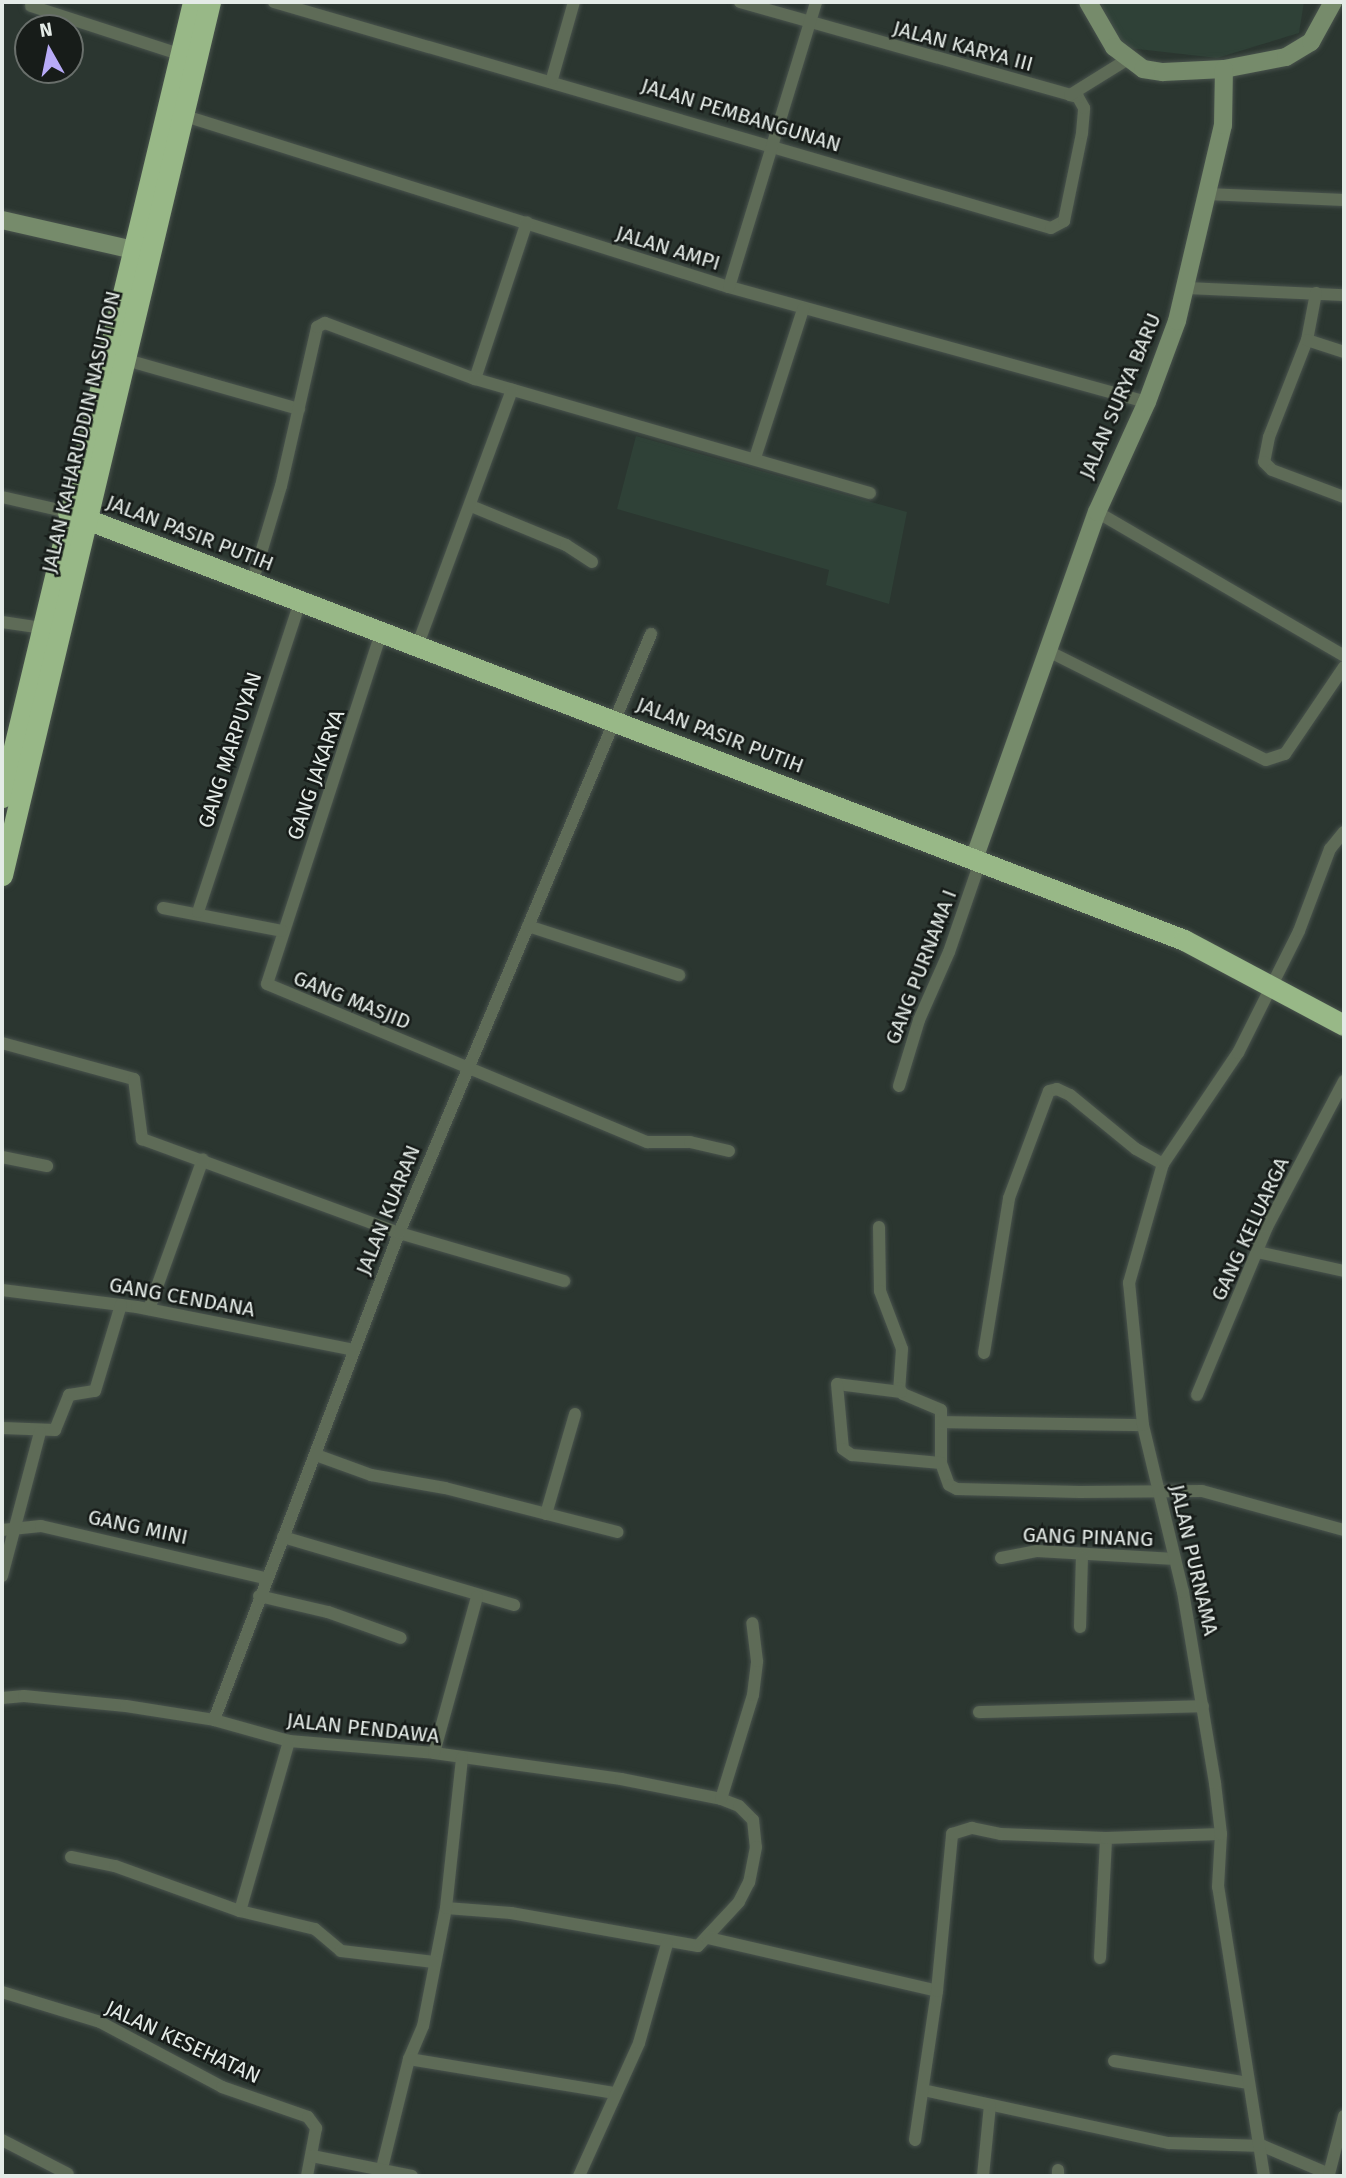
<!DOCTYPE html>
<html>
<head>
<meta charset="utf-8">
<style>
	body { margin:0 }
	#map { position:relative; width:1346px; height:2178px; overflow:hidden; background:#2b3630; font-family:"Fira Sans",sans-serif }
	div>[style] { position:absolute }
	.built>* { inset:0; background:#2f4137 }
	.roads { filter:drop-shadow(0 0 2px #49534d) drop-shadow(0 0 2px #49534d) }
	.street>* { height:12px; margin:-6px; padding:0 6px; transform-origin:6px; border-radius:6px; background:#5e6b57 }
	.secondary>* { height:18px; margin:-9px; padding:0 9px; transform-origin:9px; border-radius:9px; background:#768b6b }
	.highway>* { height:21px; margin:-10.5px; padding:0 10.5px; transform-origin:10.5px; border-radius:10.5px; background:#98b887 }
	span { translate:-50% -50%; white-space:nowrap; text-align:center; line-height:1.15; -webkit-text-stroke:5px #171c19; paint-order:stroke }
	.street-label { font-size:21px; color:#e4ebe7 }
	.frame { position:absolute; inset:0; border:4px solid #e4ebe7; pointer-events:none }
	.north { position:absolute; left:14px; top:14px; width:70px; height:70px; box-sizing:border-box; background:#171c19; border:2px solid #696f6b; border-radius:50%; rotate:351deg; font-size:19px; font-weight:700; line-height:28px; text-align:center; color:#e4ebe7 }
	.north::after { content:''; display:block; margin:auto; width:24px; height:32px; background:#b8abf7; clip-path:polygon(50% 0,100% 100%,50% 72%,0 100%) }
</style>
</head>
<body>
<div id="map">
	<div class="built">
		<i style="clip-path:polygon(1100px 2px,1304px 2px,1299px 33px,1217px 58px,1120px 47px)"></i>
		<i style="clip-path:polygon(636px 436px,907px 512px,889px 604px,826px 585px,829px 570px,617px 509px)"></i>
	</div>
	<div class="roads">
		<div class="street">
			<i style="left:274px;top:2px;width:809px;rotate:16.22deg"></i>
			<i style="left:1051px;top:228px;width:15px;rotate:-28deg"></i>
			<i style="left:1064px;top:221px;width:90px;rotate:-78.4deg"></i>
			<i style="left:1082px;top:133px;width:25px;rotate:-85deg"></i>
			<i style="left:1084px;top:108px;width:13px;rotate:-119deg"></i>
			<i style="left:1078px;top:97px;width:8px;rotate:-166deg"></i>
			<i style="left:740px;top:2px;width:343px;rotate:15.7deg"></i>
			<i style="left:1070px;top:95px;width:68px;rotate:-31.8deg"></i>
			<i style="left:31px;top:6px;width:156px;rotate:18deg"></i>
			<i style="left:552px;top:79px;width:80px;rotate:-74.1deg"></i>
			<i style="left:182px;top:115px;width:573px;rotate:17.46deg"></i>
			<i style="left:729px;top:287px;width:434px;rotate:15.4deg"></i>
			<i style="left:1207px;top:194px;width:137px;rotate:2.5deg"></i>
			<i style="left:729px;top:287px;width:298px;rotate:-73deg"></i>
			<i style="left:1187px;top:288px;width:157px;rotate:2.6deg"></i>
			<i style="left:1316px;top:293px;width:48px;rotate:100.8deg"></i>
			<i style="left:1307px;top:340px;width:104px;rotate:111.4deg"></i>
			<i style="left:1269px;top:437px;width:25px;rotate:101deg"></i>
			<i style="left:1264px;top:462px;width:11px;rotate:45deg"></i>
			<i style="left:1272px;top:470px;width:77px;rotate:20.6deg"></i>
			<i style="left:1307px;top:340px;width:39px;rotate:18deg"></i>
			<i style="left:123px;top:359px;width:183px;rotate:15.9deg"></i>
			<i style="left:475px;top:379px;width:165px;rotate:-71.7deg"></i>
			<i style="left:755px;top:458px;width:157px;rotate:-72.1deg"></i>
			<i style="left:2px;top:497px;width:68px;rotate:12.8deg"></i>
			<i style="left:471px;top:506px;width:103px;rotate:22.3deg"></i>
			<i style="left:566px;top:545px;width:31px;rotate:33deg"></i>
			<i style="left:1097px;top:512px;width:286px;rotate:30.2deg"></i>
			<i style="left:252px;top:583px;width:101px;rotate:-73.4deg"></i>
			<i style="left:281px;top:486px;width:163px;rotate:-77.2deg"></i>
			<i style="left:317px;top:327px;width:9px;rotate:-27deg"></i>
			<i style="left:325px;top:323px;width:160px;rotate:20.5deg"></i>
			<i style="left:475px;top:379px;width:411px;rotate:16.1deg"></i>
			<i style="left:2px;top:622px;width:40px;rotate:8.5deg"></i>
			<i style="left:382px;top:630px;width:372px;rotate:108deg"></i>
			<i style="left:267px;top:984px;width:412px;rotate:22.6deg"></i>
			<i style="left:647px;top:1142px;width:43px"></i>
			<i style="left:690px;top:1142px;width:40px;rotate:13deg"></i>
			<i style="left:418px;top:644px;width:271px;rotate:-69.7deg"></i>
			<i style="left:1050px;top:652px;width:241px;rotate:26.6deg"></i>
			<i style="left:1266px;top:760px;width:20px;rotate:-18deg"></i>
			<i style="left:1285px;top:754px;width:105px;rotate:-55.9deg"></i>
			<i style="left:163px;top:908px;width:121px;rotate:10.9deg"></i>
			<i style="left:198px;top:912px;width:327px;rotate:-71.8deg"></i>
			<i style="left:528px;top:926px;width:159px;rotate:18deg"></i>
			<i style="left:2px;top:1043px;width:137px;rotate:15.3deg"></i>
			<i style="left:134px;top:1079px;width:61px;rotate:82.4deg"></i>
			<i style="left:142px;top:1139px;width:274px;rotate:20.1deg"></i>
			<i style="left:399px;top:1233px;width:172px;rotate:16.2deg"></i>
			<i style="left:899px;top:1086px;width:69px;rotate:-73.1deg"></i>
			<i style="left:919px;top:1020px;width:74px;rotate:-66.2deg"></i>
			<i style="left:949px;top:952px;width:95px;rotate:-71deg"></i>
			<i style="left:2px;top:1157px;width:46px;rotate:11.3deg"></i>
			<i style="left:879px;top:1227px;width:64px;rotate:89.1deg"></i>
			<i style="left:880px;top:1291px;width:62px;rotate:69.2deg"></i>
			<i style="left:902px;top:1349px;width:39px;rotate:94deg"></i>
			<i style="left:899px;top:1388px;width:7px;rotate:56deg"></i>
			<i style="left:903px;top:1394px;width:41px;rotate:22.8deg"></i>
			<i style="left:941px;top:1410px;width:53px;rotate:90deg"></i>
			<i style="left:941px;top:1463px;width:23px;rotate:70deg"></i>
			<i style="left:949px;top:1485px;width:9px;rotate:27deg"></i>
			<i style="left:957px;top:1489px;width:123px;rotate:1.4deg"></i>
			<i style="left:1080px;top:1492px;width:122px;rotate:-0.5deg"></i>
			<i style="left:1202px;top:1491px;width:147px;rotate:15.4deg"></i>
			<i style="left:1257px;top:1252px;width:89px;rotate:12.3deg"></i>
			<i style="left:2px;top:1290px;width:136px;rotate:7.2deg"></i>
			<i style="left:137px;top:1307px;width:221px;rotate:11.2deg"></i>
			<i style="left:149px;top:1309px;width:159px;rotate:-70.2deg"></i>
			<i style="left:984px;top:1353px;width:157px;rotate:-80.8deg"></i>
			<i style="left:1009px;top:1198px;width:114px;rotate:-69.5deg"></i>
			<i style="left:1049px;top:1091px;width:8px;rotate:-14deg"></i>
			<i style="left:1057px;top:1089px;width:14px;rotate:25deg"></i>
			<i style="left:1070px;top:1095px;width:85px;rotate:39.3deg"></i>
			<i style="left:1136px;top:1149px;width:31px;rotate:29deg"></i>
			<i style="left:901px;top:1392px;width:64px;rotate:-172.9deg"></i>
			<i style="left:837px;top:1384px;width:65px;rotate:84.7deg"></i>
			<i style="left:843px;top:1449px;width:11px;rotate:34deg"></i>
			<i style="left:852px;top:1455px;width:89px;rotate:5.1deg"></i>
			<i style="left:1197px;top:1395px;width:182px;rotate:-67.4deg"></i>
			<i style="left:1267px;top:1227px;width:165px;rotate:-62.2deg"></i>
			<i style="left:941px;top:1422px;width:202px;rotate:0.9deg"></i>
			<i style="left:2px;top:1428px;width:53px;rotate:2.2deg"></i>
			<i style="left:55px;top:1430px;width:38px;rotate:-68deg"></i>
			<i style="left:69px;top:1395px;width:26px;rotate:-9deg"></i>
			<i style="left:95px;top:1391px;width:90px;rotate:-73.2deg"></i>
			<i style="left:316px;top:1455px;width:59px;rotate:20deg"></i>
			<i style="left:371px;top:1475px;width:75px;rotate:10deg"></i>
			<i style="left:445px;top:1488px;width:178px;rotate:14.3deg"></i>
			<i style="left:546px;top:1514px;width:104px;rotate:-73.8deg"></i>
			<i style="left:2px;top:1530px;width:39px;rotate:-6deg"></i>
			<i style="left:41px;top:1526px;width:230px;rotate:13.1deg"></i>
			<i style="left:283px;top:1537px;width:241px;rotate:16.4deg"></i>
			<i style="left:1001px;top:1558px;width:37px;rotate:-11deg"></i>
			<i style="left:1037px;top:1551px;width:138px;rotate:3.3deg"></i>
			<i style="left:2px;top:1576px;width:149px;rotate:-75.2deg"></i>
			<i style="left:259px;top:1596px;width:71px;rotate:13.1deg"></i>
			<i style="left:328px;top:1612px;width:77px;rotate:19.6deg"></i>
			<i style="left:1080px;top:1627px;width:70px;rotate:-88.4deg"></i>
			<i style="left:2px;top:1698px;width:22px;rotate:-5deg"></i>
			<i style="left:24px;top:1696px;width:102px;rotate:5.6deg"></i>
			<i style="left:126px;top:1706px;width:89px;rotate:9deg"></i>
			<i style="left:214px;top:1720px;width:78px;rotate:15.6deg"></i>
			<i style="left:289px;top:1741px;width:145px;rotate:4.7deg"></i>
			<i style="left:434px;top:1753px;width:189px;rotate:7.9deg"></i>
			<i style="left:621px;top:1779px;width:102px;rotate:11.3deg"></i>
			<i style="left:721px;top:1799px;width:19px;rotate:21deg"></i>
			<i style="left:739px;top:1806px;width:20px;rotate:45deg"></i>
			<i style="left:753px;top:1820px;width:27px;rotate:84deg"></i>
			<i style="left:756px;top:1847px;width:36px;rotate:101deg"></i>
			<i style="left:749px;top:1882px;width:22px;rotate:117deg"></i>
			<i style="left:739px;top:1902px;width:60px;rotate:133deg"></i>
			<i style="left:698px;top:1946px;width:190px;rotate:-170deg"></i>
			<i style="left:511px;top:1913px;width:65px;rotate:-175.6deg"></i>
			<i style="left:446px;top:1908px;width:120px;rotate:101deg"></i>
			<i style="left:423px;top:2026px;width:36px;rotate:113deg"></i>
			<i style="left:409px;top:2059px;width:121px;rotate:103.9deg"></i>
			<i style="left:979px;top:1712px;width:224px;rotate:-1.5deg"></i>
			<i style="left:214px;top:1720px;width:521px;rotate:-69.2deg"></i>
			<i style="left:399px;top:1233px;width:650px;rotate:-67.18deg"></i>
			<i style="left:434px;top:1753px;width:162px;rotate:-74.6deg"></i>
			<i style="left:721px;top:1799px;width:109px;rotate:-72.9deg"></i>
			<i style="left:753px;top:1695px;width:34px;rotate:-83deg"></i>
			<i style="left:757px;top:1661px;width:38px;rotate:-97deg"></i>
			<i style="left:71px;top:1857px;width:45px;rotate:11.6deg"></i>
			<i style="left:115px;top:1866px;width:133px;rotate:19.8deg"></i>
			<i style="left:240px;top:1911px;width:77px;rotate:13.5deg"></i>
			<i style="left:315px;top:1929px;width:34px;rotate:40deg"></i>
			<i style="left:341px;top:1951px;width:94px;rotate:6.7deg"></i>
			<i style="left:446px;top:1908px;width:151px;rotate:-83.9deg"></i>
			<i style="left:240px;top:1911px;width:177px;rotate:-73.9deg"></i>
			<i style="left:708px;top:1938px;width:235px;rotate:13deg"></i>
			<i style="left:1100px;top:1958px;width:120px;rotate:-87.1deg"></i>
			<i style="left:2px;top:1992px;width:102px;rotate:17deg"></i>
			<i style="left:100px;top:2022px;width:138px;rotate:28deg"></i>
			<i style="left:222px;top:2087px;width:91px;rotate:19.2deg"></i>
			<i style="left:308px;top:2117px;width:14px;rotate:54deg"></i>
			<i style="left:316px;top:2128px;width:49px;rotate:100.6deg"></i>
			<i style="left:409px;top:2059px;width:209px;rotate:9.4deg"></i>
			<i style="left:1114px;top:2061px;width:136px;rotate:9.3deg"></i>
			<i style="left:923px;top:2090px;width:252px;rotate:12.2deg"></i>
			<i style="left:1169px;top:2143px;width:94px;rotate:1.8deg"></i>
			<i style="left:1263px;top:2146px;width:72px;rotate:23deg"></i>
			<i style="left:1329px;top:2174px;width:60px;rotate:-75.5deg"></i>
			<i style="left:2px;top:2140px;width:74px;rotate:27.3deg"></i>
			<i style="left:915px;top:2140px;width:151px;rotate:-81.6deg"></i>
			<i style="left:937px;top:1991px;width:158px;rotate:-84.5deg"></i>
			<i style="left:952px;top:1834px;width:21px;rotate:-17deg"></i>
			<i style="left:972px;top:1828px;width:30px;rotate:12deg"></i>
			<i style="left:1001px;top:1834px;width:105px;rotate:2.2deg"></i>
			<i style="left:1106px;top:1838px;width:115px;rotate:-2deg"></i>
			<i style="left:312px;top:2156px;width:102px;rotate:11.3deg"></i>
			<i style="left:579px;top:2176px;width:146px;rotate:-65.7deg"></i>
			<i style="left:639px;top:2043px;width:103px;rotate:-74.2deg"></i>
			<i style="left:983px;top:2176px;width:71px;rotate:-84.4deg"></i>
			<i style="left:1058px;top:2176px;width:6px;rotate:-90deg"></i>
			<i style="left:1264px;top:2176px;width:293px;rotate:-99deg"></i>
			<i style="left:1218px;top:1887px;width:53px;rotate:-86.8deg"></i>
			<i style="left:1221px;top:1834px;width:51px;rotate:-96.7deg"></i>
			<i style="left:1215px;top:1783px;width:194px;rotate:-99.5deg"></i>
			<i style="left:1183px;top:1592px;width:172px;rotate:-103.5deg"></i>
			<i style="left:1143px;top:1425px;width:143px;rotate:-95.6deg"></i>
			<i style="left:1129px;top:1283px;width:124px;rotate:-74.1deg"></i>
			<i style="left:1163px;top:1164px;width:134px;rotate:-56deg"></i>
			<i style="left:1238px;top:1053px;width:136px;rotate:-63.4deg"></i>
			<i style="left:1299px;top:931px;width:88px;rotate:-69.3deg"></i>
			<i style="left:1330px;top:849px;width:22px;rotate:-51deg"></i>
		</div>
		<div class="secondary">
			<i style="left:1088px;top:2px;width:52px;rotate:60deg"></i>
			<i style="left:1114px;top:47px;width:36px;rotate:37deg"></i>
			<i style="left:1143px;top:69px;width:20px;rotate:9deg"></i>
			<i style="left:1163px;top:72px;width:61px;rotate:-2.8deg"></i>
			<i style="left:1224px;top:69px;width:63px;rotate:-11deg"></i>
			<i style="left:1286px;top:57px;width:29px;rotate:-31deg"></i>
			<i style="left:1311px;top:42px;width:46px;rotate:-61.2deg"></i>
			<i style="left:2px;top:220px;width:135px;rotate:12.8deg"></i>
			<i style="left:974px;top:859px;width:368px;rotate:-70.5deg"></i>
			<i style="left:1097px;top:512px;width:121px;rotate:-65.6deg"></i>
			<i style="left:1147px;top:402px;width:86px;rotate:-69.7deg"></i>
			<i style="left:1177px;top:321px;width:201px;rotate:-76.8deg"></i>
			<i style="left:1223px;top:125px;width:56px;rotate:-89deg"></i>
		</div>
		<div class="highway">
			<i style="left:68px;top:512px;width:1195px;rotate:20.98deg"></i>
			<i style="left:1184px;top:940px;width:181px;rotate:28deg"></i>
			<i style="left:2px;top:797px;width:818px;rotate:-76.49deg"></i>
			<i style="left:2px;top:875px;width:897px;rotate:-76.6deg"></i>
		</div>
	</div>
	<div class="street-label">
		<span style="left:963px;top:46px;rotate:15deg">JALAN KARYA III</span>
		<span style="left:741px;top:115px;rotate:17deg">JALAN PEMBANGUNAN</span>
		<span style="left:668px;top:248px;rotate:17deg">JALAN AMPI</span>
		<span style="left:1120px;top:396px;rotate:-67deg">JALAN SURYA BARU</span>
		<span style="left:81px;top:432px;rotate:-77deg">JALAN KAHARUDDIN NASUTION</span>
		<span style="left:190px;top:533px;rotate:21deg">JALAN PASIR PUTIH</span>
		<span style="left:720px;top:735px;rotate:21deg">JALAN PASIR PUTIH</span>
		<span style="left:230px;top:750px;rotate:-72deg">GANG MARPUYAN</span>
		<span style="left:316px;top:775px;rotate:-71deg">GANG JAKARYA</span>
		<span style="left:921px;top:967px;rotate:-69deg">GANG PURNAMA I</span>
		<span style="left:352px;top:1000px;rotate:22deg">GANG MASJID</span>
		<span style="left:388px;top:1210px;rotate:-68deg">JALAN KUARAN</span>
		<span style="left:1250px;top:1229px;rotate:-65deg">GANG KELUARGA</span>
		<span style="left:182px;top:1297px;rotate:10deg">GANG CENDANA</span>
		<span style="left:138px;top:1527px;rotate:12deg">GANG MINI</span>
		<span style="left:1088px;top:1537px;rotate:2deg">GANG PINANG</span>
		<span style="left:1194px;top:1560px;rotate:77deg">JALAN PURNAMA</span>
		<span style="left:363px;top:1728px;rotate:6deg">JALAN PENDAWA</span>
		<span style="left:183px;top:2042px;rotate:25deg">JALAN KESEHATAN</span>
	</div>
	<div class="frame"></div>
	<div class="north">N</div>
</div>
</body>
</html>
